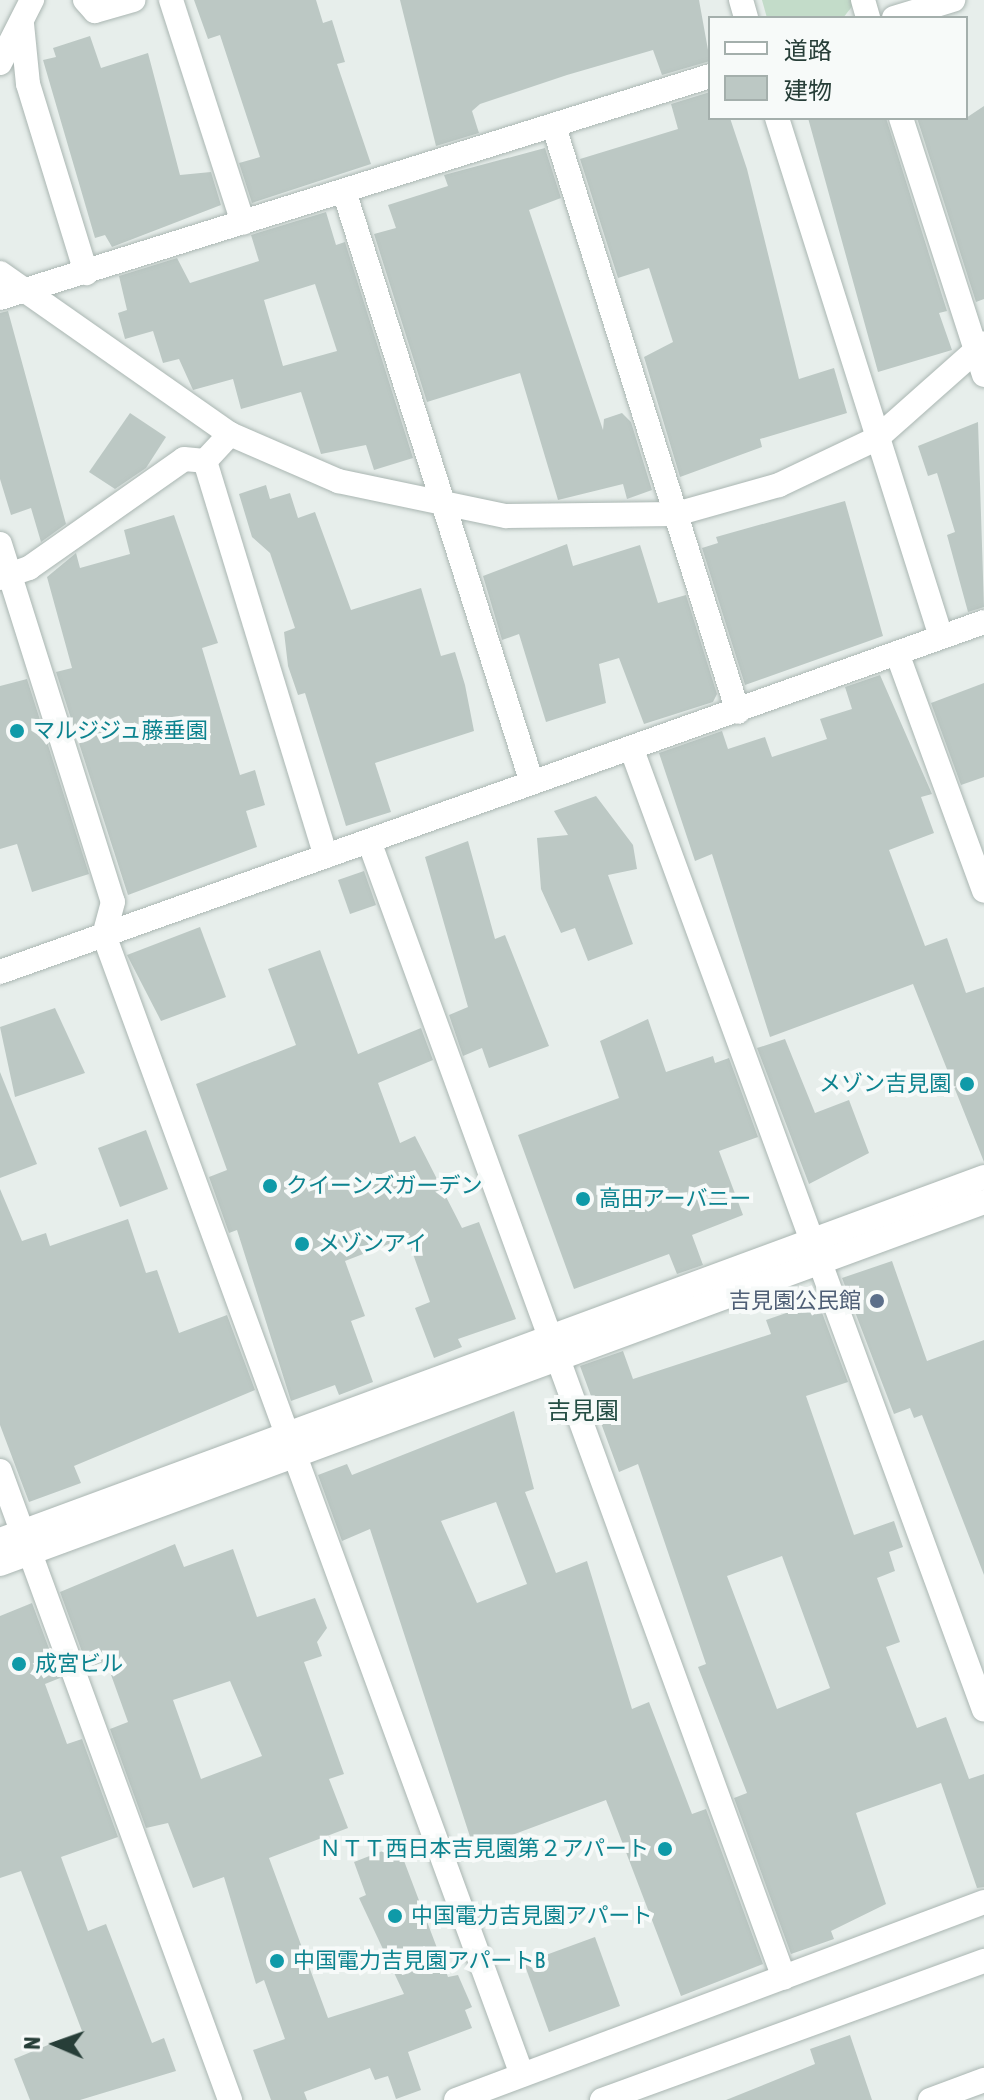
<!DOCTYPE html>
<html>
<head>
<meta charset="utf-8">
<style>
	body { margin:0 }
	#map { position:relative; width:984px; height:2100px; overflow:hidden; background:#e7eeeb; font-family:"Asap Condensed","Noto Sans JP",sans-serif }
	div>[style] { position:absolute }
	.green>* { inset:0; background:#c3dcc9 }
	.building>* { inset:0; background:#bcc8c4 }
	.roads { filter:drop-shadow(0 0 2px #aab6b2) drop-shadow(0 0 2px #aab6b2) }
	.street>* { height:24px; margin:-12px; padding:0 12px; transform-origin:12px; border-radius:12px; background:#fff }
	.dots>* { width:22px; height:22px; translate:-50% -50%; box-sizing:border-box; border:4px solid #f7faf9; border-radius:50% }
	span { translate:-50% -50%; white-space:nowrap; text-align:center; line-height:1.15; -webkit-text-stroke:8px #f7faf9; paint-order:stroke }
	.culture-label { font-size:22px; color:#0d838f }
	.left { translate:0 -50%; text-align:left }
	.right { translate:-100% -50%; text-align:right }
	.service-label { font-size:22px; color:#4e5e75 }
	.neighbourhood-label { font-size:24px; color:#254e44 }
	.legend { position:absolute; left:708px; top:16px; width:260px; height:104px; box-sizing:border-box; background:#f7faf9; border:2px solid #a4afac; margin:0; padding:10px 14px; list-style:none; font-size:24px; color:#273e38 }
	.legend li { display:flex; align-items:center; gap:16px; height:40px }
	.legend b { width:40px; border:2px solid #a4afac }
	.north { position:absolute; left:16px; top:2004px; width:80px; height:80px; -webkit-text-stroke:6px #f7faf9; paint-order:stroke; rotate:272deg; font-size:22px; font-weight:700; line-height:32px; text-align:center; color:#273e38 }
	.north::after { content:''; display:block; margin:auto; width:28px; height:36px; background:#273e38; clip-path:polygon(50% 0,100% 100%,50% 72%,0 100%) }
</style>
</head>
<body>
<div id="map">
	<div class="green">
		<i style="clip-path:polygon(762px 0,853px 0,854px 4px,843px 18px,767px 18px)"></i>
	</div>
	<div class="building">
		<i style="clip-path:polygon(194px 0,316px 0,323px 23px,332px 20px,345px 62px,337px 64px,371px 164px,252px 203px,239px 163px,260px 157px,220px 35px,208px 39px)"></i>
		<i style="clip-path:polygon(400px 0,699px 0,710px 61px,662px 75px,653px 50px,567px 75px,480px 104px,472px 111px,479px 133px,436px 146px)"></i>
		<i style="clip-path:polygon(90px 36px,101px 68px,148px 53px,180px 175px,211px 172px,221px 205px,112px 247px,105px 235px,95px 238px,43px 60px,56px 57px,53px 48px)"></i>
		<i style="clip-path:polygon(710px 92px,710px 118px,730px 118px,747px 169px,799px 379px,834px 368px,847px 413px,760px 439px,762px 447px,680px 477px,644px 357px,673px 342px,649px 268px,618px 278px,580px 159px,678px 129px,671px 104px)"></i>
		<i style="clip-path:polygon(984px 106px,984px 299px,976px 302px,917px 118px,966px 118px)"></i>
		<i style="clip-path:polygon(808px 118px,886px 118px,947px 311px,939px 313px,952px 350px,878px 372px)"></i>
		<i style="clip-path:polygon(545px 148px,561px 198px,529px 210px,603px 430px,604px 419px,622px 413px,631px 422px,652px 490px,627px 499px,623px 484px,558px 500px,520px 373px,427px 402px,374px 234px,396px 228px,388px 205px,448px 186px,444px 175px)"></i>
		<i style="clip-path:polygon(evenodd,326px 212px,336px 245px,345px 242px,413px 458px,374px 470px,366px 445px,321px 454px,301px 392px,241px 409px,233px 379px,193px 390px,179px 359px,163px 363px,153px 331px,125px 339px,118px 313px,127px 310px,119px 276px,177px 258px,190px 283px,259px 261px,251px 235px,326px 212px,315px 284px,337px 351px,283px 366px,264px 300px,315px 284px)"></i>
		<i style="clip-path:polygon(8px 311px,66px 524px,41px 542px,31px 508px,11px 515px,0 479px,0 313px)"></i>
		<i style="clip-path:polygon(130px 413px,166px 437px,146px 468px,115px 489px,89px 472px)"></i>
		<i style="clip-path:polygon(978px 422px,984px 607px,968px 612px,947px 535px,955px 532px,937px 473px,928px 476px,918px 446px)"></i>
		<i style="clip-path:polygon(266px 485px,270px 499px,290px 493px,298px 518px,315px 512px,351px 610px,421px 588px,441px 656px,455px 652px,465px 685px,474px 731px,375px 763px,391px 812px,346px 826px,305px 693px,298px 695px,288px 666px,284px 632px,295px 628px,270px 553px,252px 537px,239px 494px)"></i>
		<i style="clip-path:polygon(845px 501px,883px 636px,745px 685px,702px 548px,718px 543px,716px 537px)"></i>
		<i style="clip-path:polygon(174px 515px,218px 643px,202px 648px,240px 775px,255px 770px,265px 805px,246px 811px,257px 847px,128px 895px,56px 672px,72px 668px,47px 577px,76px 553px,80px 568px,130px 554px,124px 530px)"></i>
		<i style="clip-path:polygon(567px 544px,573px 566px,640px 545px,658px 603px,686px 595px,717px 694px,713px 702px,644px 724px,619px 658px,599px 664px,606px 703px,546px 722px,519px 634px,502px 640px,483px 576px)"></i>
		<i style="clip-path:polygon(880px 675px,932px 794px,921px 797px,934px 833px,889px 850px,925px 946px,947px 938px,966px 993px,984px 987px,984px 1162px,913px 984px,770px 1037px,712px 854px,695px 861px,659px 753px,722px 731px,728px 749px,765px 737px,772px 757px,827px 739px,820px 719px,852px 709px,845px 687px)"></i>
		<i style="clip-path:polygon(27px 679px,89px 874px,32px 892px,17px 844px,0 849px,0 686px)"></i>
		<i style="clip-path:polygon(984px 683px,984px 777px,961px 785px,931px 703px)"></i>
		<i style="clip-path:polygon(596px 796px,633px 845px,637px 869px,608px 875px,633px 944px,588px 961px,575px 928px,561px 933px,541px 889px,537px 838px,568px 835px,554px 811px)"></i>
		<i style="clip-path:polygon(468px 841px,495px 939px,505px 935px,549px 1046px,489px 1068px,482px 1048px,463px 1056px,449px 1015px,468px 1007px,425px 857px)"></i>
		<i style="clip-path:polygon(364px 871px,376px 905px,350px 914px,338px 880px)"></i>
		<i style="clip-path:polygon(200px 927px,226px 997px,161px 1021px,127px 955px)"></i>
		<i style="clip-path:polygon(320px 950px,358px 1054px,421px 1028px,433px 1060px,378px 1083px,400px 1143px,415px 1136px,462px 1228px,479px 1222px,516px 1319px,458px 1339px,462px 1347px,434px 1358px,415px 1308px,430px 1302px,407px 1237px,345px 1261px,365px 1316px,351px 1321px,373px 1382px,339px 1395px,335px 1385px,291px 1401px,237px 1230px,229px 1233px,209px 1177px,227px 1170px,196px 1084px,296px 1045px,268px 969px)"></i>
		<i style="clip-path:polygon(55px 1008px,85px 1073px,15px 1097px,0 1027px)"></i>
		<i style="clip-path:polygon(648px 1019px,666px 1072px,713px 1056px,715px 1063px,729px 1058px,758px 1137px,719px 1151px,743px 1215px,692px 1235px,703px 1265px,677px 1274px,669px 1254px,574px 1289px,518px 1135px,619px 1098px,600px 1041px)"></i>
		<i style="clip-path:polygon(785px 1039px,815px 1113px,849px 1100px,869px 1153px,809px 1184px,757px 1048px)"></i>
		<i style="clip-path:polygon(0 1072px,37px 1164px,0 1178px)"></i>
		<i style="clip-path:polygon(146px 1130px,168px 1189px,120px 1207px,98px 1148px)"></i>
		<i style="clip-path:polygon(0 1189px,22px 1241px,46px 1233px,50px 1246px,128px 1219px,146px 1273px,157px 1270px,179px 1333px,227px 1315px,255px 1390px,74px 1466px,81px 1483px,29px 1502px,0 1425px)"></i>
		<i style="clip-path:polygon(892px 1261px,927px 1361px,984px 1340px,984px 1575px,922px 1415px,914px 1418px,910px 1408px,894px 1414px,842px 1278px)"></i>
		<i style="clip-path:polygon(evenodd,818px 1302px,848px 1382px,806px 1396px,854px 1535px,894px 1521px,903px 1547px,889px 1552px,895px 1571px,877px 1578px,900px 1642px,886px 1647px,917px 1728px,946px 1717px,969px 1779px,984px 1774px,984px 1887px,977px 1888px,941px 1783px,856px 1813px,886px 1904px,831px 1931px,834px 1939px,791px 1954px,734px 1798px,747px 1793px,698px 1667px,706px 1664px,638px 1464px,619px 1472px,580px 1366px,623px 1351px,633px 1379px,771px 1334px,766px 1320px,818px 1302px,782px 1556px,830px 1688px,777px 1709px,727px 1576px,782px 1556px)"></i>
		<i style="clip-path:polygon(evenodd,514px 1411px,534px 1489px,525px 1492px,556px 1573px,587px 1561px,632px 1709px,649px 1702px,692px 1814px,706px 1809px,763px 1964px,681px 1996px,606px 1800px,474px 1849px,370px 1529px,342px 1541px,318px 1475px,347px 1464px,352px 1475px,514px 1411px,496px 1502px,527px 1584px,477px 1603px,441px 1521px,496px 1502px)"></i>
		<i style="clip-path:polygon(evenodd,175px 1544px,184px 1567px,233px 1549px,257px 1617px,315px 1598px,327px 1628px,317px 1642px,322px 1656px,304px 1662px,344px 1774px,329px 1779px,348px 1828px,269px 1858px,328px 2018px,404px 1994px,359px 1898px,366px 1895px,354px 1862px,398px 1845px,448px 1977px,458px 1975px,472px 2007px,465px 2010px,472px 2028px,408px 2052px,421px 2090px,396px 2099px,388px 2076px,375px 2080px,370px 2068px,304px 2092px,307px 2100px,271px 2100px,253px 2050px,285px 2039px,264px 1980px,256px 1984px,224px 1877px,193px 1888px,168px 1823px,146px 1828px,110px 1729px,128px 1722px,106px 1661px,88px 1668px,60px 1592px,175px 1544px,230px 1681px,262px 1756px,201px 1779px,173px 1700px,230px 1681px)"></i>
		<i style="clip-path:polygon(32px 1603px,60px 1678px,45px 1684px,67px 1744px,82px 1739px,118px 1837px,61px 1857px,88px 1931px,106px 1924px,152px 2043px,164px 2038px,176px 2071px,80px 2100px,30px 2100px,14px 2059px,82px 2031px,21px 1871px,0 1878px,0 1616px)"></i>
		<i style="clip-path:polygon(595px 1937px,620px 2006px,549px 2032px,524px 1963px)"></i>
		<i style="clip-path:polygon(850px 2035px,872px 2100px,726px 2100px,815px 2064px,810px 2049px)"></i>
	</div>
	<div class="roads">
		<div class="street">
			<i style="left:85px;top:0;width:15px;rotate:48deg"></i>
			<i style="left:95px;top:11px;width:40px;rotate:-16deg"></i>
			<i style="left:171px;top:0;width:234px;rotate:72.1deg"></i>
			<i style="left:741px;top:0;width:19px;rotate:74deg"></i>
			<i style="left:863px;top:0;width:19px;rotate:74deg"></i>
			<i style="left:894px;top:18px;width:62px;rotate:-17deg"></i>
			<i style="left:22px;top:24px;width:60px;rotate:84.3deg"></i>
			<i style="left:28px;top:84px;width:198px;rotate:72.9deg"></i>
			<i style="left:0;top:63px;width:71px;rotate:-63.1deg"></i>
			<i style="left:777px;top:118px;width:544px;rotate:72.46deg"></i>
			<i style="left:901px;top:118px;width:270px;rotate:72.1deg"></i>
			<i style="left:554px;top:127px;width:613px;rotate:72.54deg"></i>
			<i style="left:344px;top:191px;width:621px;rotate:72.38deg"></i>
			<i style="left:0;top:273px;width:281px;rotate:35deg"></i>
			<i style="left:230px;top:434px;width:118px;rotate:23.5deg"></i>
			<i style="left:338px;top:481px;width:172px;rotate:11.8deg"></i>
			<i style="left:506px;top:516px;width:170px;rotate:-0.7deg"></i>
			<i style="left:676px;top:514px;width:107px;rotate:-15.7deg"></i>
			<i style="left:779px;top:485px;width:107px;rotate:-25.4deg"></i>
			<i style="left:876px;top:439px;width:144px;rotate:-41.6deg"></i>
			<i style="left:0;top:298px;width:744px;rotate:-17.36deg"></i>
			<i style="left:205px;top:461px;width:413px;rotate:73deg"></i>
			<i style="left:0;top:544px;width:375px;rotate:72.5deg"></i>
			<i style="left:113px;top:902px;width:34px;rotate:105deg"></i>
			<i style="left:104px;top:935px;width:1214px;rotate:69.86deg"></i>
			<i style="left:0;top:578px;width:31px;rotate:-19deg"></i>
			<i style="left:29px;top:568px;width:189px;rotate:-35.1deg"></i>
			<i style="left:184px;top:459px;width:21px;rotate:5deg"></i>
			<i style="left:205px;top:461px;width:37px;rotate:-47deg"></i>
			<i style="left:897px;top:653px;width:253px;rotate:69.9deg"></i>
			<i style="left:632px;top:750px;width:1022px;rotate:69.86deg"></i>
			<i style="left:369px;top:841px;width:1210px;rotate:69.95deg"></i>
			<i style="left:0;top:972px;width:1044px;rotate:-19.58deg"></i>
			<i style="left:0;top:1471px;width:670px;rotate:69.91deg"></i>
			<i style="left:0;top:1540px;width:1049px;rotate:-20.25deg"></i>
			<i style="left:0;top:1564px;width:1048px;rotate:-20.2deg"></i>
			<i style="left:456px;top:2100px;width:564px;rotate:-20.56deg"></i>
			<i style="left:602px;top:2100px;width:407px;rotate:-20deg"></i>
			<i style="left:930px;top:2100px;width:58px;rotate:-20.3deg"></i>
		</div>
	</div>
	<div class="dots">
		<i style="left:17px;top:731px;background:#0f9aa8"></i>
		<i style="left:967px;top:1084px;background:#0f9aa8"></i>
		<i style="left:270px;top:1186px;background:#0f9aa8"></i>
		<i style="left:583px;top:1199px;background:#0f9aa8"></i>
		<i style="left:302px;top:1244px;background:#0f9aa8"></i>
		<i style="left:877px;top:1301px;background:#5c6f8a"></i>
		<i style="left:19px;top:1664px;background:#0f9aa8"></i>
		<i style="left:665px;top:1849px;background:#0f9aa8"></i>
		<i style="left:395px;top:1916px;background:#0f9aa8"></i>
		<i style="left:277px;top:1961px;background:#0f9aa8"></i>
	</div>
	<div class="culture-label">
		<span class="left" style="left:33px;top:731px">マルジジュ藤垂園</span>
		<span class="right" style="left:951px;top:1084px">メゾン吉見園</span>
		<span class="left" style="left:286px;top:1186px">クイーンズガーデン</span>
		<span class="left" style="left:599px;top:1199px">高田アーバニー</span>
		<span class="left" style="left:318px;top:1244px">メゾンアイ</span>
		<span class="left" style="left:35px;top:1664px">成宮ビル</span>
		<span class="right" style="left:649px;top:1849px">ＮＴＴ西日本吉見園第２アパート</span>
		<span class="left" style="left:411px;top:1916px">中国電力吉見園アパート</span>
		<span class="left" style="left:293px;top:1961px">中国電力吉見園アパートB</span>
	</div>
	<div class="service-label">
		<span class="right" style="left:861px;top:1301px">吉見園公民館</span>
	</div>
	<div class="neighbourhood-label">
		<span style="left:583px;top:1411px">吉見園</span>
	</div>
	<ul class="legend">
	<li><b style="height:10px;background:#fff"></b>道路</li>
	<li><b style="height:22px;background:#bcc8c4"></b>建物</li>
	</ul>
	<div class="north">N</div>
</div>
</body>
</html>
